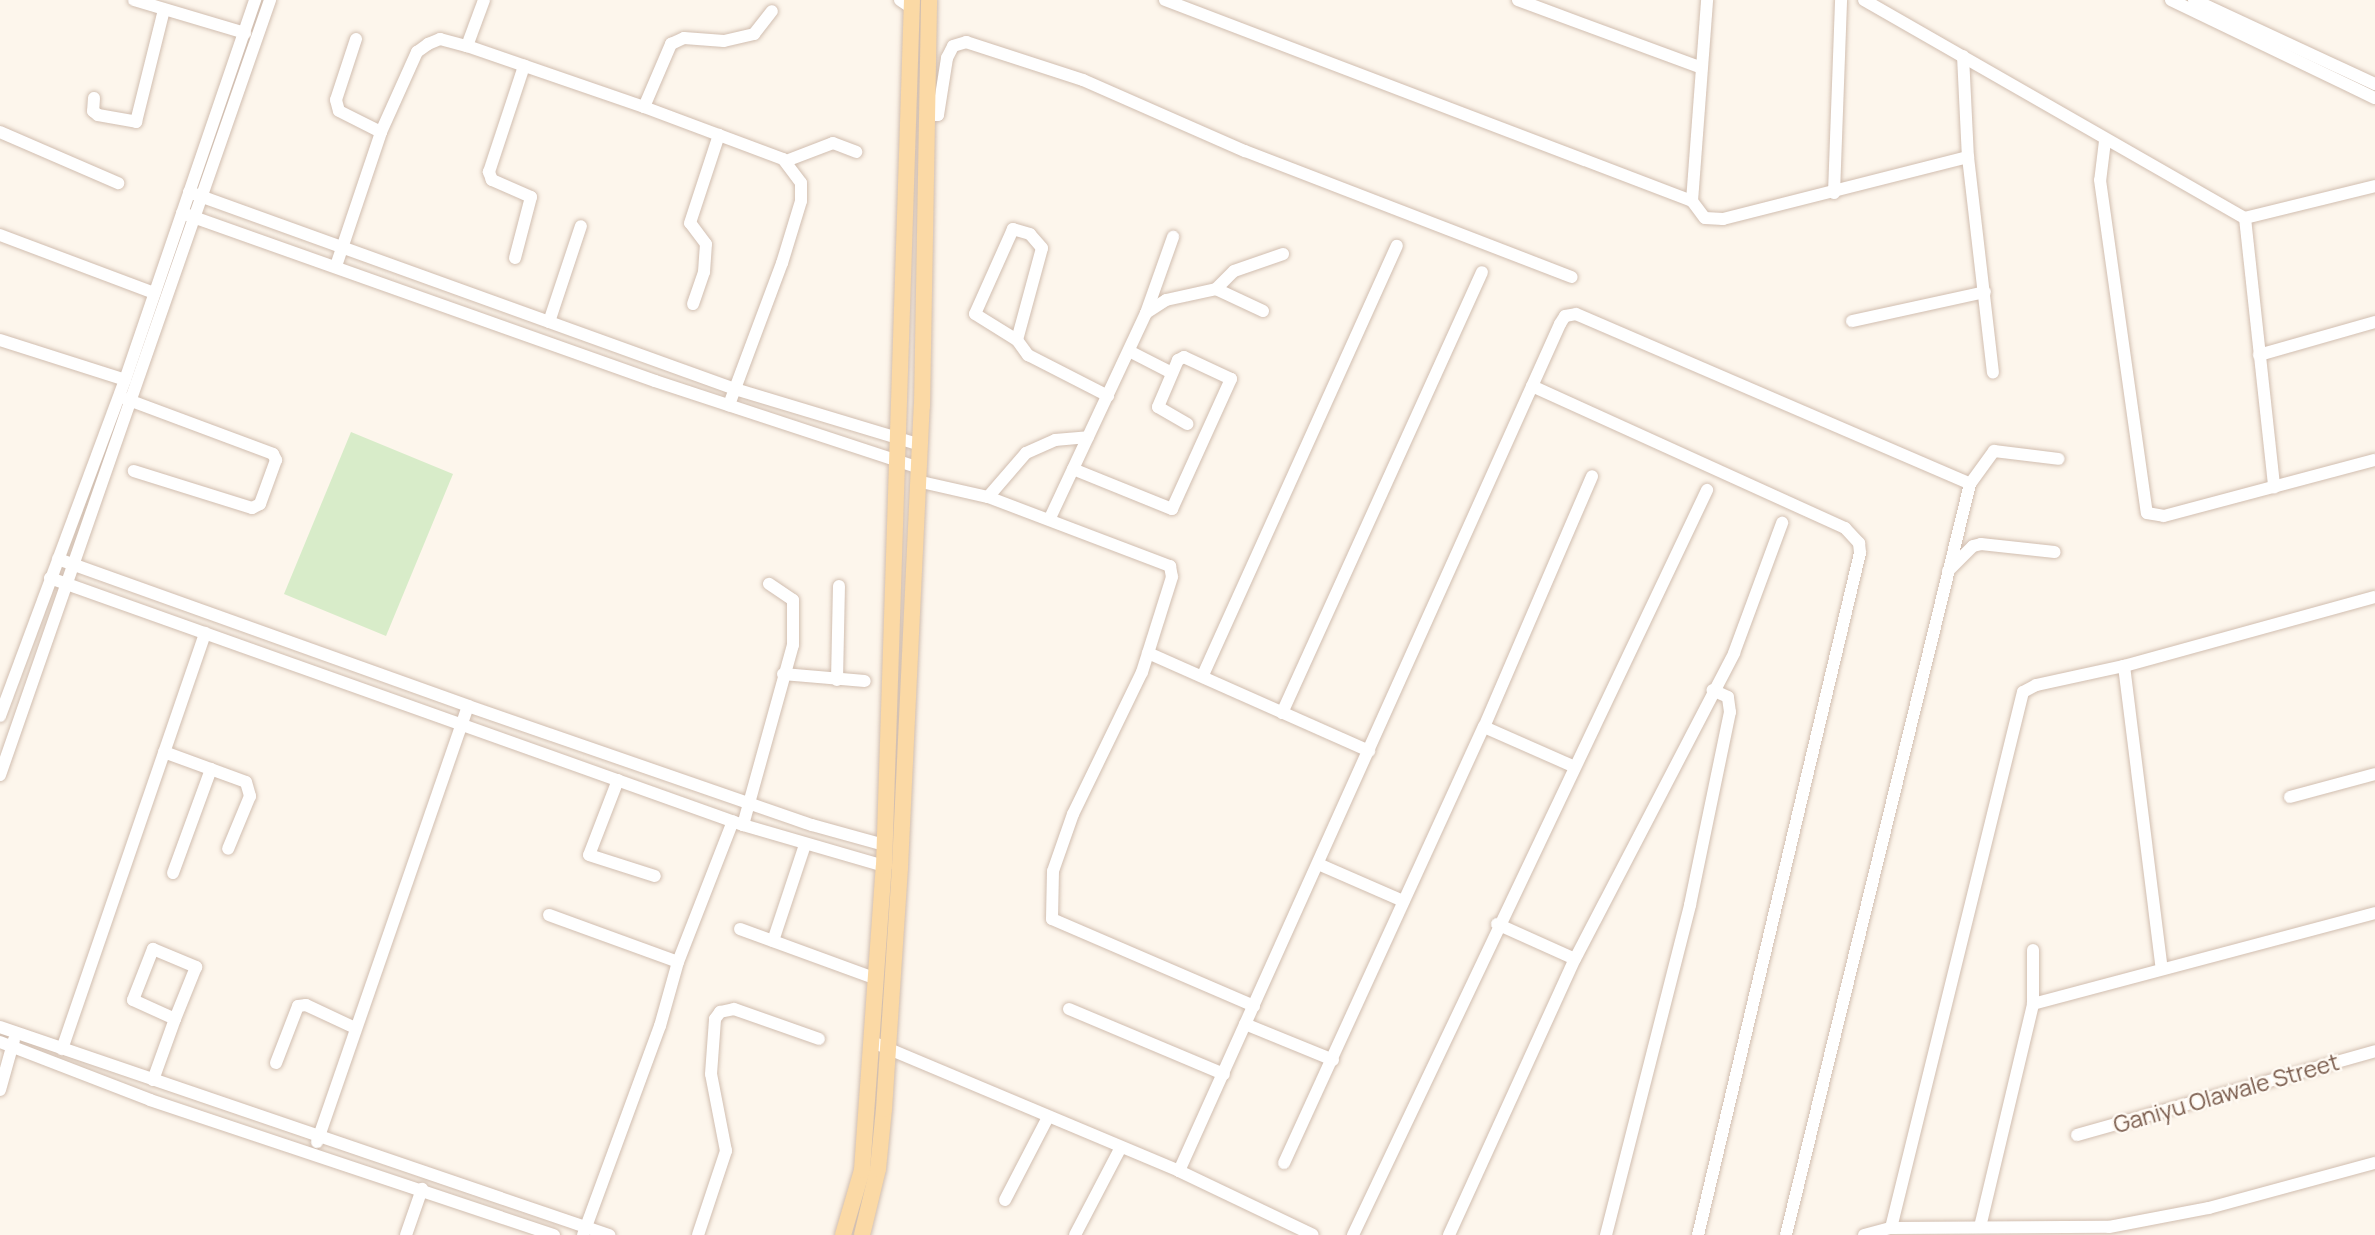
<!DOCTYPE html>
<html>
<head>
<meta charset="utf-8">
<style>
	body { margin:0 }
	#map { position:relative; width:2375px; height:1235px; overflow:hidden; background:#fdf6ec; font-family:Manrope,sans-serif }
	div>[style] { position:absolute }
	.green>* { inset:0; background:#d8ecc9 }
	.roads { filter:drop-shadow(0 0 2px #d1beb0) drop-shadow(0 0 2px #d1beb0) }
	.minor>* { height:12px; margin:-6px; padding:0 6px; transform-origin:6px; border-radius:6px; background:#fff }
	.major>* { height:16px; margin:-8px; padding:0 8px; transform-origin:8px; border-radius:8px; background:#fbd9a5 }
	span { translate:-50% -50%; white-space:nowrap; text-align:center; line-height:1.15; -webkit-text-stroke:5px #fffaf3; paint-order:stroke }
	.street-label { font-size:23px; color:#7a5c4d }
</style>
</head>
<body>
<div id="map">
	<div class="green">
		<i style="clip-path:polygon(351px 432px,453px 474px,386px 636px,284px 594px)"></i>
	</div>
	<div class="roads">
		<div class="minor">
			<i style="left:134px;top:0;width:116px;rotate:16.6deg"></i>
			<i style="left:900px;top:0;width:14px;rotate:34deg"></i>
			<i style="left:1165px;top:0;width:564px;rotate:20.88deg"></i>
			<i style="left:1692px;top:201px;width:21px;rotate:53deg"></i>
			<i style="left:1705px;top:218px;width:18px;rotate:3deg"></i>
			<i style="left:1723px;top:219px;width:253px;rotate:-14.2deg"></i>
			<i style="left:1518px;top:0;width:193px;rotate:20.3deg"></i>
			<i style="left:1864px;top:0;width:439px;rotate:29.8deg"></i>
			<i style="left:2245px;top:218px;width:134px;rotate:-13.8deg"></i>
			<i style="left:2171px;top:0;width:226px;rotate:25.7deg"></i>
			<i style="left:2194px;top:0;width:200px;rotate:24.9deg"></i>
			<i style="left:356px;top:39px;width:64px;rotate:108.2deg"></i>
			<i style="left:336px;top:100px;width:11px;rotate:75deg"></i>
			<i style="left:339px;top:111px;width:47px;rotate:26.6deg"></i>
			<i style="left:467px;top:46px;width:49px;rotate:-69.7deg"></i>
			<i style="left:1963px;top:56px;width:101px;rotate:87.2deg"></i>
			<i style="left:1968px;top:157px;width:217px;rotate:83.4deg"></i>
			<i style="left:94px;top:98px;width:13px;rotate:94deg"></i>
			<i style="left:93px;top:111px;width:6px;rotate:39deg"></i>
			<i style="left:98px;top:115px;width:39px;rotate:10deg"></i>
			<i style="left:136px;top:122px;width:115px;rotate:-76deg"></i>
			<i style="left:644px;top:107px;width:69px;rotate:-66.8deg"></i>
			<i style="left:671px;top:44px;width:14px;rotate:-25deg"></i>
			<i style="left:684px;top:38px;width:40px;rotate:4.3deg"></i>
			<i style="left:724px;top:41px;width:31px;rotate:-13deg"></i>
			<i style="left:754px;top:34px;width:29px;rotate:-52deg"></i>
			<i style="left:929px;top:115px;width:9px"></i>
			<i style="left:938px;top:115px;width:58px;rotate:-81deg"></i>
			<i style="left:947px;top:58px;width:13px;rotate:-63deg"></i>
			<i style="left:953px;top:46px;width:14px;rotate:-17deg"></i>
			<i style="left:966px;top:42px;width:123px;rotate:18deg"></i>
			<i style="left:1083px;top:80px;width:177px;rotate:23.7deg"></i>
			<i style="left:1245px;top:151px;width:350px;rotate:21.1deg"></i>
			<i style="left:0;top:132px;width:129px;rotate:23.4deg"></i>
			<i style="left:2105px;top:141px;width:39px;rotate:97deg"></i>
			<i style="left:2100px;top:180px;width:336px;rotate:82deg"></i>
			<i style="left:2147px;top:513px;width:17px;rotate:10deg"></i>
			<i style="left:2164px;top:516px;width:218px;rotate:-14.9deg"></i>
			<i style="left:786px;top:161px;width:50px;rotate:-21deg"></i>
			<i style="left:833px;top:143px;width:25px;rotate:21deg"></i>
			<i style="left:189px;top:192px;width:580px;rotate:19.84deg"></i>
			<i style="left:735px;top:389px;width:194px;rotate:16.8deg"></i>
			<i style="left:1834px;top:193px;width:193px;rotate:-87.9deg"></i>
			<i style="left:1692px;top:201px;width:202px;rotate:-85.7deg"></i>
			<i style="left:182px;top:213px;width:502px;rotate:19.55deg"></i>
			<i style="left:655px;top:381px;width:278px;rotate:18.2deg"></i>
			<i style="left:2245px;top:218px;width:271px;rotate:83.8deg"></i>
			<i style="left:0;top:235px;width:165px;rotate:20.6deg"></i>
			<i style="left:515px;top:258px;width:63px;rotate:-75.3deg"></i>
			<i style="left:531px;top:197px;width:43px;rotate:-156.4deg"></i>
			<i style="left:492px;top:180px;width:9px;rotate:-111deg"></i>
			<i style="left:489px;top:172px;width:112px;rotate:-71.7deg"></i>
			<i style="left:336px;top:266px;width:141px;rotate:-71.4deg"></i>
			<i style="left:381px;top:132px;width:88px;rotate:-65.8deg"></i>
			<i style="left:417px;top:52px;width:14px;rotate:-36deg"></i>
			<i style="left:428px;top:44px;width:13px;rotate:-23deg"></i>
			<i style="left:440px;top:39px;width:28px;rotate:15deg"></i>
			<i style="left:467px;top:46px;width:187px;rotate:19deg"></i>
			<i style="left:644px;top:107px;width:148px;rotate:20.5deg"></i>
			<i style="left:783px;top:159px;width:30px;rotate:53deg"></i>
			<i style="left:801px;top:183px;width:18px;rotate:90deg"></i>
			<i style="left:801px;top:201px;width:65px;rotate:107deg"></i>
			<i style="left:782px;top:263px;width:152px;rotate:110.5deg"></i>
			<i style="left:1216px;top:289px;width:25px;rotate:-45deg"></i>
			<i style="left:1234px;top:271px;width:52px;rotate:-19.1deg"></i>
			<i style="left:693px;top:304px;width:34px;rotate:-71deg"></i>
			<i style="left:704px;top:272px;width:28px;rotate:-86deg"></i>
			<i style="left:706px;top:244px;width:26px;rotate:-127deg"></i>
			<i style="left:690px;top:223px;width:93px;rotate:-71.8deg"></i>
			<i style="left:1146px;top:313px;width:24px;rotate:-33deg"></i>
			<i style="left:1166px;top:300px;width:51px;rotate:-12.4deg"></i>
			<i style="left:1216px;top:289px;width:52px;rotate:25.1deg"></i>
			<i style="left:1852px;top:321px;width:136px;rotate:-12.3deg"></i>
			<i style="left:549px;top:322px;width:101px;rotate:-71.6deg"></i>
			<i style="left:0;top:340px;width:131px;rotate:17.7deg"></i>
			<i style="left:1017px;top:340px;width:95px;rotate:-74.8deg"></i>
			<i style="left:1042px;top:248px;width:18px;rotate:-131deg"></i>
			<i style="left:1030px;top:234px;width:18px;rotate:-164deg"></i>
			<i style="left:1013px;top:229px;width:93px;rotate:114.1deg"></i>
			<i style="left:975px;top:314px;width:49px;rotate:31.8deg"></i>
			<i style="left:1017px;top:340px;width:19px;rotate:54deg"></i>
			<i style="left:1028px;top:355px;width:90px;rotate:27.1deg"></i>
			<i style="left:1129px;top:351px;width:48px;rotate:27.1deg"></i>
			<i style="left:2259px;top:355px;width:121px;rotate:-15.9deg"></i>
			<i style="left:1532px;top:386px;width:344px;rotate:24.4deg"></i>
			<i style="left:1845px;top:528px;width:21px;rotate:47deg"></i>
			<i style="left:1859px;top:543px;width:10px;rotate:84deg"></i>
			<i style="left:1860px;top:553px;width:701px;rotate:103.36deg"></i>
			<i style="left:126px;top:399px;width:157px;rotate:20.5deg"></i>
			<i style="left:273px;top:454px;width:7px;rotate:63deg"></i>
			<i style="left:276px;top:460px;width:47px;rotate:110deg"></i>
			<i style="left:260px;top:504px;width:9px;rotate:153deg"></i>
			<i style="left:252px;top:508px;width:124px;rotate:-162.6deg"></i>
			<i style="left:1073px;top:469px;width:107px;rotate:22deg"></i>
			<i style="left:1172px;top:509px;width:143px;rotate:-65.6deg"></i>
			<i style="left:1231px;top:379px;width:52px;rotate:-154.9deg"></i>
			<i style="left:1184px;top:357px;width:7px;rotate:153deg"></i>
			<i style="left:1178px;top:360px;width:51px;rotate:113.1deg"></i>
			<i style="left:1158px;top:407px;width:34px;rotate:30deg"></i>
			<i style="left:917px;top:481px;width:73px;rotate:12.7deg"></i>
			<i style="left:988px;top:497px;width:195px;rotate:20.8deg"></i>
			<i style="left:1170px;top:566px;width:11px;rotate:80deg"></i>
			<i style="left:1172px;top:577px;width:100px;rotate:107.5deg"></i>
			<i style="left:1142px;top:672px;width:158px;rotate:115.9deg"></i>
			<i style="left:1073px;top:814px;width:60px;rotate:109.3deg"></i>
			<i style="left:1053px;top:871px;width:48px;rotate:91.2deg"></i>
			<i style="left:1052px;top:919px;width:220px;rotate:23.3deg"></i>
			<i style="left:1970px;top:484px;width:41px;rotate:-54deg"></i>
			<i style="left:1994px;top:451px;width:65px;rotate:7deg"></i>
			<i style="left:988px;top:497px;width:58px;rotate:-49.2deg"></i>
			<i style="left:1026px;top:453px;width:32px;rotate:-24deg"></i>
			<i style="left:1055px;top:440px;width:33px;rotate:-5deg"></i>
			<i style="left:1050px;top:518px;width:226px;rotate:-64.9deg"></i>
			<i style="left:1146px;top:313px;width:81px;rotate:-70.4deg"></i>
			<i style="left:58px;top:559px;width:436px;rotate:19.7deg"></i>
			<i style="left:468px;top:706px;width:364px;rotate:19.1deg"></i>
			<i style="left:812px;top:825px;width:75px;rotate:15.5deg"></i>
			<i style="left:1948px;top:571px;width:35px;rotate:-45deg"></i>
			<i style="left:1973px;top:546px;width:8px;rotate:-14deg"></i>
			<i style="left:1981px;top:544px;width:74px;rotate:6.2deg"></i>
			<i style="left:50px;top:578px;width:736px;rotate:19.62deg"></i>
			<i style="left:743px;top:825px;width:147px;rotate:16.2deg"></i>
			<i style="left:1148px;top:653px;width:242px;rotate:23.9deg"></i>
			<i style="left:2124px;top:666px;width:305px;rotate:82.9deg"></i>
			<i style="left:783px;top:674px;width:82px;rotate:4.9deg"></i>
			<i style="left:1203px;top:675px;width:471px;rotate:-65.7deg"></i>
			<i style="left:837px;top:680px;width:94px;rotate:-88.8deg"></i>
			<i style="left:1282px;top:713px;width:484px;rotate:-65.6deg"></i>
			<i style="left:0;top:716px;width:358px;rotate:-69.6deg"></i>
			<i style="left:125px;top:380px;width:402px;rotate:-71.1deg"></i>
			<i style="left:1484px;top:727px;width:97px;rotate:23.7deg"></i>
			<i style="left:164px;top:752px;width:87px;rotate:20.1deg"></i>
			<i style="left:246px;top:782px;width:15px;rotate:74deg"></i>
			<i style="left:250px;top:796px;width:57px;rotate:112.5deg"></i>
			<i style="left:0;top:775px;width:821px;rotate:-70.79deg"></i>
			<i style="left:618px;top:780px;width:80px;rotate:111.1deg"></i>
			<i style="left:589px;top:855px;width:69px;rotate:17.7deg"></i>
			<i style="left:2290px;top:797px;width:88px;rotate:-15.1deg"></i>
			<i style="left:743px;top:825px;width:187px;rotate:-74.5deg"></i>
			<i style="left:793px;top:645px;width:45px;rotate:-90deg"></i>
			<i style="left:793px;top:600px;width:29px;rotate:-146deg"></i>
			<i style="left:1318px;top:864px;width:93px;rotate:23.5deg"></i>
			<i style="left:173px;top:873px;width:111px;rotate:-69.9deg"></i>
			<i style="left:549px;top:915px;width:137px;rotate:20deg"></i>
			<i style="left:1497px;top:924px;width:85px;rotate:24.2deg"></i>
			<i style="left:740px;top:929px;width:143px;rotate:20.1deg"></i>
			<i style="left:773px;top:941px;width:101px;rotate:-71.6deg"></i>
			<i style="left:153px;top:949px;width:47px;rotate:22.7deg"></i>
			<i style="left:196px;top:967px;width:56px;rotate:112deg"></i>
			<i style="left:175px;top:1019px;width:46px;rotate:-155.7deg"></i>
			<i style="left:133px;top:1000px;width:55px;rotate:-68.6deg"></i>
			<i style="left:2033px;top:1004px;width:354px;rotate:-14.9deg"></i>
			<i style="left:1069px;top:1009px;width:168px;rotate:22.8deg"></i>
			<i style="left:1245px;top:1024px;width:95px;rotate:22.2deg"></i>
			<i style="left:0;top:1027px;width:644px;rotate:18.86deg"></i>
			<i style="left:870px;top:1041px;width:335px;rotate:22.8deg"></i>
			<i style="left:1179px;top:1171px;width:148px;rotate:25.5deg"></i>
			<i style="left:0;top:1042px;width:161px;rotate:21.1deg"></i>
			<i style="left:150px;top:1100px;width:426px;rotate:18.5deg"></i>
			<i style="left:62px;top:1049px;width:440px;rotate:-71deg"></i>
			<i style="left:276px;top:1063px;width:61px;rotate:-68.9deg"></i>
			<i style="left:298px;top:1006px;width:8px;rotate:-7deg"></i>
			<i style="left:306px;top:1005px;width:54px;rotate:25.1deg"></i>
			<i style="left:153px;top:1080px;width:65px;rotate:-70.2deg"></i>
			<i style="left:0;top:1090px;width:52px;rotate:-74.4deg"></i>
			<i style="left:2077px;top:1135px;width:310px;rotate:-15.7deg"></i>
			<i style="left:317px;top:1142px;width:461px;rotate:-70.9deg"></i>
			<i style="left:1284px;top:1163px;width:480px;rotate:-65.4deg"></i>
			<i style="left:1484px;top:727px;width:273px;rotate:-66.7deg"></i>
			<i style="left:1179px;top:1171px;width:929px;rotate:-65.78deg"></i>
			<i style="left:1560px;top:324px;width:9px;rotate:-58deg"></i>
			<i style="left:1565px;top:316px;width:11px;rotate:-10deg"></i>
			<i style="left:1576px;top:314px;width:429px;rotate:23.3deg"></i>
			<i style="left:1970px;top:484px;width:773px;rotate:103.77deg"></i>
			<i style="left:1005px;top:1200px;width:93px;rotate:-62.6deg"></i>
			<i style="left:1980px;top:1227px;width:229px;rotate:-76.6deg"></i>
			<i style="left:2033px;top:1004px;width:54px;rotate:-90deg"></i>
			<i style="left:1891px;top:1228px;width:552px;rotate:-76.17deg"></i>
			<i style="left:2023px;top:692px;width:15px;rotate:-28deg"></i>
			<i style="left:2036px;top:685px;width:90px;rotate:-12.2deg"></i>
			<i style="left:2124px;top:666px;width:260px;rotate:-15.4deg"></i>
			<i style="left:406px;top:1235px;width:49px;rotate:-70.8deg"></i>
			<i style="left:583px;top:1235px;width:223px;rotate:-69.8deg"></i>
			<i style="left:660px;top:1026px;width:66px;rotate:-74.3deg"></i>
			<i style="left:678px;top:962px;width:151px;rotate:-68.7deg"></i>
			<i style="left:698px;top:1235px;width:89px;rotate:-71.6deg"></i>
			<i style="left:726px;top:1151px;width:78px;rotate:-101deg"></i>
			<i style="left:711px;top:1074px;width:55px;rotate:-85.8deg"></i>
			<i style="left:715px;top:1019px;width:9px;rotate:-54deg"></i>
			<i style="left:720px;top:1012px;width:14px;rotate:-12deg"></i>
			<i style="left:734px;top:1009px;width:90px;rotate:19.4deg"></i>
			<i style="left:1075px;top:1235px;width:99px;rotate:-62.4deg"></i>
			<i style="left:1353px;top:1235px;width:825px;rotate:-64.58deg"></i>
			<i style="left:1449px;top:1235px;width:303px;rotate:-65.5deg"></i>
			<i style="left:1575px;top:959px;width:345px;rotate:-62.5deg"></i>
			<i style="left:1734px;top:653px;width:139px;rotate:-69.7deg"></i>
			<i style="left:1606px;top:1235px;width:341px;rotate:-75.7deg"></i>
			<i style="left:1690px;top:905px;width:197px;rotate:-78.3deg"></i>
			<i style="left:1730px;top:712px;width:15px;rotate:-98deg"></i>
			<i style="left:1728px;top:697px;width:17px;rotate:-156deg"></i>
			<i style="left:1864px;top:1235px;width:28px;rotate:-15deg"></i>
			<i style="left:1891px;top:1228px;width:218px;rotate:-0.3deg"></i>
			<i style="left:2109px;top:1227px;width:102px;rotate:-10.8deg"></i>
			<i style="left:2209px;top:1208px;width:172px;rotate:-15.2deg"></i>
		</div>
		<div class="major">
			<i style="left:843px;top:1235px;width:68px;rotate:-73.7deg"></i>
			<i style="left:862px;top:1170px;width:305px;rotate:-85.9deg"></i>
			<i style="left:884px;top:866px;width:866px;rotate:-88.15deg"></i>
			<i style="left:862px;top:1235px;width:68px;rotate:-76.4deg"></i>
			<i style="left:878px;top:1169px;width:60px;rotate:-84.3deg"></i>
			<i style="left:884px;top:1109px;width:243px;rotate:-86.2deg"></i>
			<i style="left:900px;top:867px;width:462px;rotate:-87.3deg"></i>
			<i style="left:922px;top:406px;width:406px;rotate:-89deg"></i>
		</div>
	</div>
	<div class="street-label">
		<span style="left:2226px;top:1093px;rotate:-16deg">Ganiyu Olawale Street</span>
	</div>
</div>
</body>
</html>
